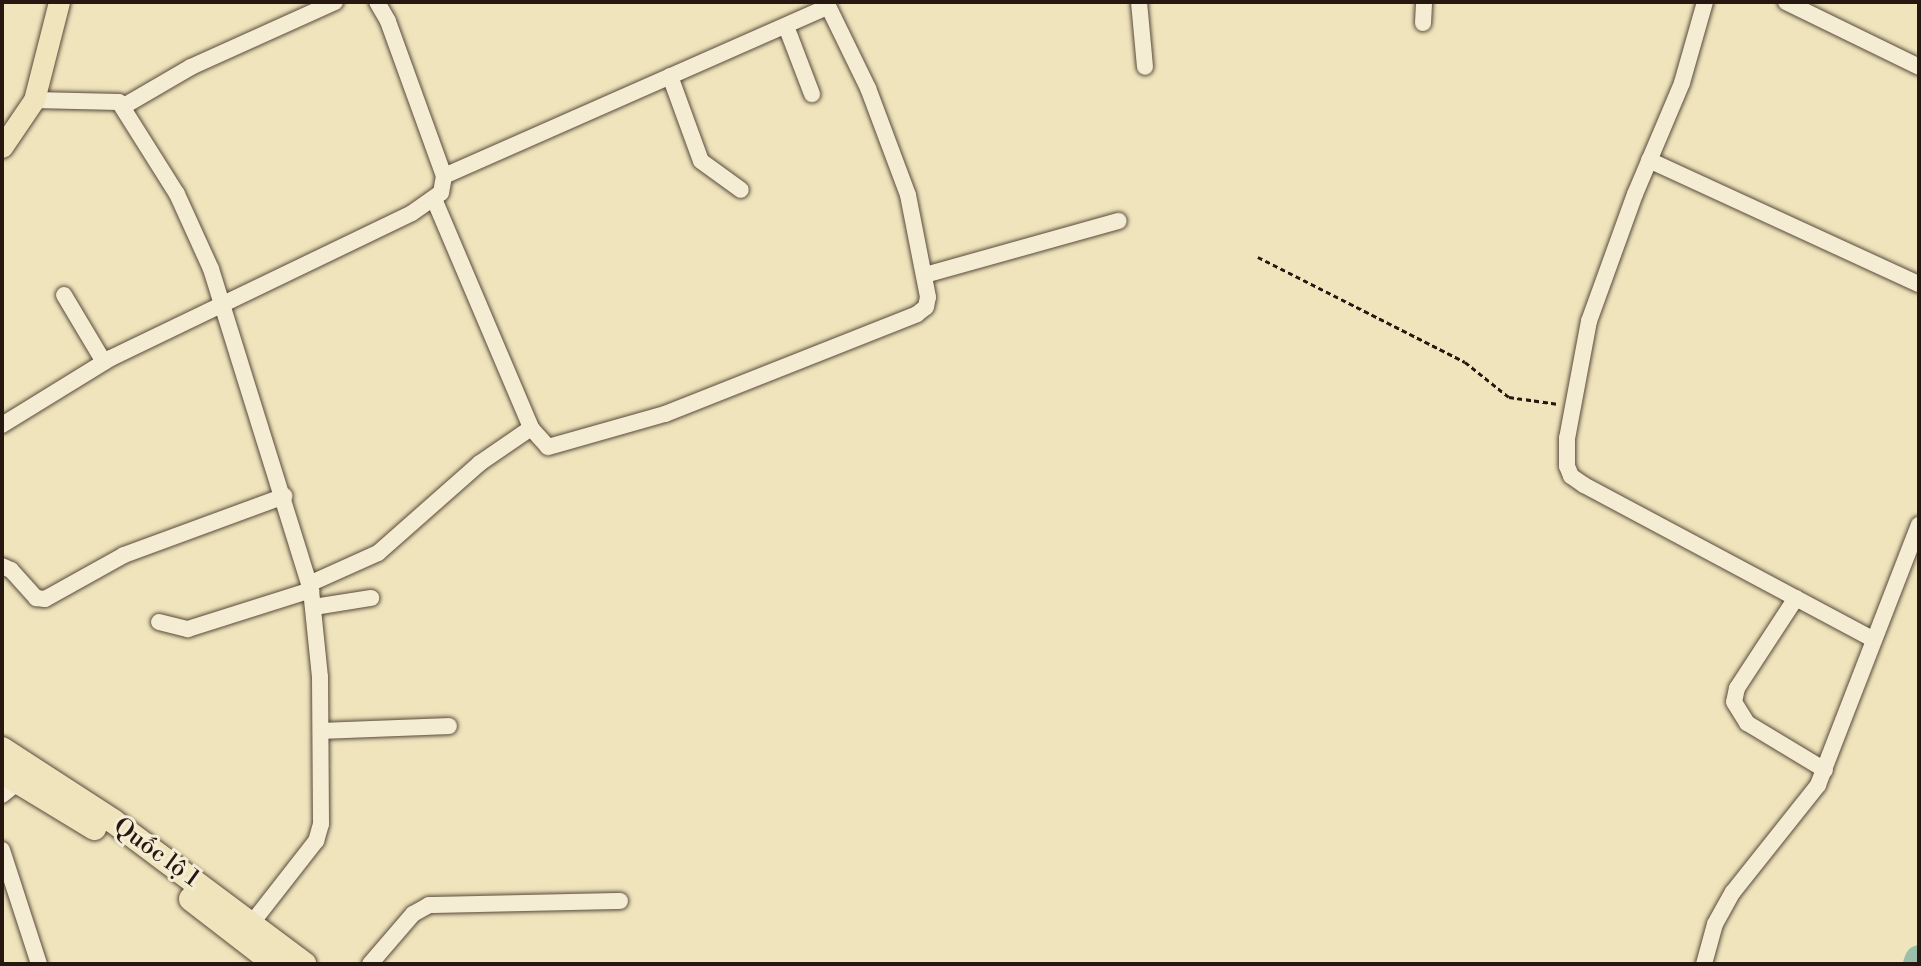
<!DOCTYPE html>
<html>
<head>
<meta charset="utf-8">
<style>
	body { margin:0 }
	#map { position:relative; width:1921px; height:966px; overflow:hidden; background:#f0e4bc; font-family:"Libre Bodoni",serif }
	div>[style] { position:absolute }
	.river>* { height:28px; margin:-14px; padding:0 14px; transform-origin:14px; border-radius:14px; background:#9bbfab }
	.path>* { height:2.5px; margin-top:-1.25px; transform-origin:0; background:repeating-linear-gradient(90deg,#261711 0 5px,transparent 0 8.5px) }
	.roads { filter:drop-shadow(0 0 2px #584a3c) drop-shadow(0 0 2px #584a3c) }
	.minor>* { height:16px; margin:-8px; padding:0 8px; transform-origin:8px; border-radius:8px; background:#f5edd3 }
	.major>* { height:21px; margin:-10.5px; padding:0 10.5px; transform-origin:10.5px; border-radius:10.5px; background:#f0e4bc }
	.highway>* { height:24px; margin:-12px; padding:0 12px; transform-origin:12px; border-radius:12px; background:#f0e4bc }
	span { translate:-50% -50%; white-space:nowrap; text-align:center; line-height:1.15; -webkit-text-stroke:6px #f5edd3; paint-order:stroke }
	.street-label { font-size:24px; color:#261711 }
	.frame { position:absolute; inset:0; border:4px solid #261711; pointer-events:none }
</style>
</head>
<body>
<div id="map">
	<div class="river">
		<i style="left:1917px;top:964px;width:5px;rotate:-68deg"></i>
	</div>
	<div class="path">
		<i style="left:1258px;top:257px;width:232px;rotate:26.9deg"></i>
		<i style="left:1465px;top:362px;width:56px;rotate:38.5deg"></i>
		<i style="left:1509px;top:397px;width:50px;rotate:8deg"></i>
	</div>
	<div class="roads">
		<div class="minor">
			<i style="left:1139px;top:2px;width:65px;rotate:84.7deg"></i>
			<i style="left:1705px;top:2px;width:84px;rotate:105.9deg"></i>
			<i style="left:1682px;top:83px;width:121px;rotate:112.9deg"></i>
			<i style="left:1635px;top:194px;width:135px;rotate:109.9deg"></i>
			<i style="left:1589px;top:321px;width:119px;rotate:100.6deg"></i>
			<i style="left:1567px;top:438px;width:28px;rotate:90deg"></i>
			<i style="left:1567px;top:466px;width:11px;rotate:68deg"></i>
			<i style="left:1571px;top:476px;width:16px;rotate:35deg"></i>
			<i style="left:1584px;top:485px;width:327px;rotate:28.1deg"></i>
			<i style="left:1786px;top:2px;width:148px;rotate:26deg"></i>
			<i style="left:1423px;top:23px;width:21px;rotate:-87deg"></i>
			<i style="left:786px;top:26px;width:73px;rotate:69.1deg"></i>
			<i style="left:670px;top:76px;width:90px;rotate:70deg"></i>
			<i style="left:701px;top:161px;width:49px;rotate:35.9deg"></i>
			<i style="left:34px;top:100px;width:85px;rotate:1.3deg"></i>
			<i style="left:119px;top:102px;width:109px;rotate:57.8deg"></i>
			<i style="left:177px;top:194px;width:82px;rotate:65.6deg"></i>
			<i style="left:211px;top:269px;width:336px;rotate:72.7deg"></i>
			<i style="left:311px;top:590px;width:87px;rotate:84.1deg"></i>
			<i style="left:320px;top:677px;width:147px;rotate:89.6deg"></i>
			<i style="left:321px;top:824px;width:18px;rotate:106deg"></i>
			<i style="left:316px;top:841px;width:115px;rotate:128deg"></i>
			<i style="left:124px;top:106px;width:78px;rotate:-30.2deg"></i>
			<i style="left:191px;top:67px;width:158px;rotate:-24.3deg"></i>
			<i style="left:1649px;top:160px;width:297px;rotate:24.7deg"></i>
			<i style="left:444px;top:176px;width:420px;rotate:-23.8deg"></i>
			<i style="left:434px;top:199px;width:249px;rotate:67deg"></i>
			<i style="left:531px;top:428px;width:25px;rotate:48deg"></i>
			<i style="left:548px;top:447px;width:122px;rotate:-15.8deg"></i>
			<i style="left:665px;top:414px;width:271px;rotate:-21.6deg"></i>
			<i style="left:917px;top:314px;width:11px;rotate:-38deg"></i>
			<i style="left:926px;top:307px;width:10px;rotate:-79deg"></i>
			<i style="left:928px;top:297px;width:104px;rotate:-101.1deg"></i>
			<i style="left:908px;top:195px;width:114px;rotate:-110.5deg"></i>
			<i style="left:868px;top:88px;width:96px;rotate:-116deg"></i>
			<i style="left:925px;top:275px;width:201px;rotate:-15.6deg"></i>
			<i style="left:64px;top:295px;width:78px;rotate:59.2deg"></i>
			<i style="left:2px;top:425px;width:128px;rotate:-31.6deg"></i>
			<i style="left:111px;top:358px;width:334px;rotate:-25.7deg"></i>
			<i style="left:412px;top:213px;width:35px;rotate:-35deg"></i>
			<i style="left:441px;top:193px;width:17px;rotate:-80deg"></i>
			<i style="left:444px;top:176px;width:165px;rotate:-109.9deg"></i>
			<i style="left:388px;top:21px;width:22px;rotate:-120deg"></i>
			<i style="left:2px;top:566px;width:10px;rotate:24deg"></i>
			<i style="left:11px;top:570px;width:38px;rotate:48deg"></i>
			<i style="left:36px;top:598px;width:9px;rotate:6deg"></i>
			<i style="left:45px;top:599px;width:90px;rotate:-29.1deg"></i>
			<i style="left:124px;top:555px;width:171px;rotate:-20.2deg"></i>
			<i style="left:309px;top:584px;width:76px;rotate:-24.2deg"></i>
			<i style="left:378px;top:553px;width:136px;rotate:-41.4deg"></i>
			<i style="left:480px;top:463px;width:62px;rotate:-34.5deg"></i>
			<i style="left:1796px;top:598px;width:108px;rotate:123.2deg"></i>
			<i style="left:1737px;top:688px;width:14px;rotate:102deg"></i>
			<i style="left:1734px;top:702px;width:25px;rotate:58deg"></i>
			<i style="left:1747px;top:723px;width:91px;rotate:31.1deg"></i>
			<i style="left:314px;top:607px;width:58px;rotate:-9deg"></i>
			<i style="left:159px;top:622px;width:30px;rotate:14deg"></i>
			<i style="left:188px;top:629px;width:129px;rotate:-17.6deg"></i>
			<i style="left:321px;top:731px;width:128px;rotate:-2.2deg"></i>
			<i style="left:2px;top:795px;width:21px;rotate:-39deg"></i>
			<i style="left:2px;top:850px;width:120px;rotate:72deg"></i>
			<i style="left:370px;top:964px;width:66px;rotate:-49.3deg"></i>
			<i style="left:413px;top:914px;width:18px;rotate:-29deg"></i>
			<i style="left:429px;top:905px;width:191px;rotate:-1.2deg"></i>
			<i style="left:1704px;top:964px;width:41px;rotate:-74.6deg"></i>
			<i style="left:1715px;top:924px;width:37px;rotate:-61deg"></i>
			<i style="left:1733px;top:892px;width:137px;rotate:-51.5deg"></i>
			<i style="left:1818px;top:785px;width:279px;rotate:-68.8deg"></i>
		</div>
		<div class="major">
			<i style="left:2px;top:147px;width:57px;rotate:-55.8deg"></i>
			<i style="left:34px;top:100px;width:101px;rotate:-75.7deg"></i>
		</div>
		<div class="highway">
			<i style="left:2px;top:749px;width:132px;rotate:33deg"></i>
			<i style="left:113px;top:821px;width:239px;rotate:36.8deg"></i>
			<i style="left:2px;top:772px;width:108px;rotate:31.3deg"></i>
			<i style="left:191px;top:899px;width:106px;rotate:37.7deg"></i>
		</div>
	</div>
	<div class="street-label">
		<span style="left:156px;top:853px;rotate:36deg">Quốc lộ 1</span>
	</div>
	<div class="frame"></div>
</div>
</body>
</html>
